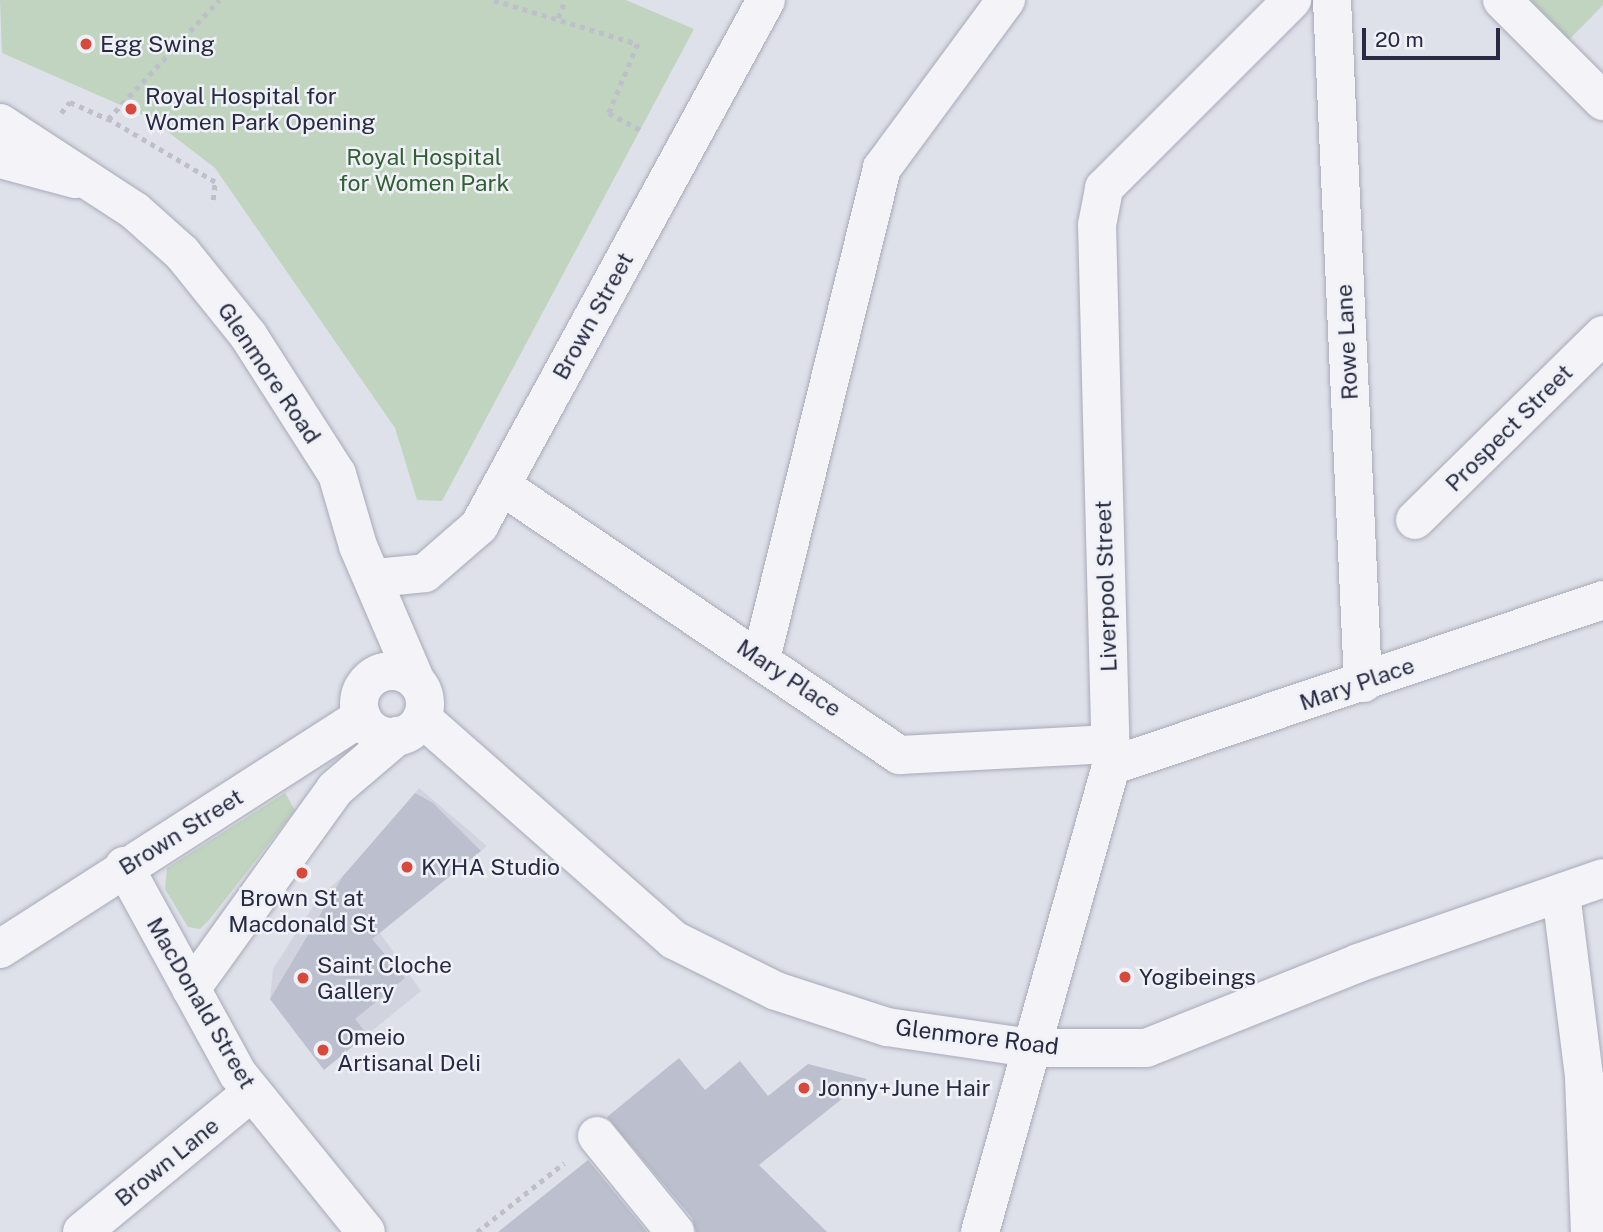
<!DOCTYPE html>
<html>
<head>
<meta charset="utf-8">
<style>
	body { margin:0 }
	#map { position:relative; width:1603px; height:1232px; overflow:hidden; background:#dfe1ea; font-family:"Public Sans",sans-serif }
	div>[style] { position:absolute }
	.built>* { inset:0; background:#d1d3df }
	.green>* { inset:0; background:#c0d4c0 }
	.building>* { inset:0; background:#bcbfcd }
	.path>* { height:4.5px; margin-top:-2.25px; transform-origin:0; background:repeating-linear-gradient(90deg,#bebfc9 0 5px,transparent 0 10px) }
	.roads { filter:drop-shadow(0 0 2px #a8aab8) drop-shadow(0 0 2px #a8aab8) }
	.minor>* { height:38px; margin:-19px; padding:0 19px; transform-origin:19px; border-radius:19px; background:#f3f3f8 }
	.minor>.ring { margin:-19px; padding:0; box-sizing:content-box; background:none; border:38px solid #f3f3f8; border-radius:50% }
	.dots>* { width:19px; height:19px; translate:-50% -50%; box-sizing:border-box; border:4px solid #eff1f7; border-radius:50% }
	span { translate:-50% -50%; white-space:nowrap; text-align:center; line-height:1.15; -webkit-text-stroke:5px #eff1f7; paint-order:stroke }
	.poi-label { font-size:23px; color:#272a42 }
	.left { translate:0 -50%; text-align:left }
	.park-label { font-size:23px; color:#335f35 }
	.street-label { font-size:23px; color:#272a42 }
	.scale { position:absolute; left:1362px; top:28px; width:138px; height:32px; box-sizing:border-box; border:4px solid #272a42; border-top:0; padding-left:9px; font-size:21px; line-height:24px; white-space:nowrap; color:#272a42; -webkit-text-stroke:5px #eff1f7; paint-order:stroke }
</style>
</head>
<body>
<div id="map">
	<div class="built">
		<i style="clip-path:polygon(419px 788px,487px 846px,380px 933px,421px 991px,324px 1070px,270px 999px,273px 969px,318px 899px,377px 844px)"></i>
	</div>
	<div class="green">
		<i style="clip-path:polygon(0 0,626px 0,694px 29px,442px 501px,417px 500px,395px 428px,215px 168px,150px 118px,2px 53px)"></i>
		<i style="clip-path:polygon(1517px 0,1603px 0,1603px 5px,1563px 46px)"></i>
		<i style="clip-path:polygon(285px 793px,295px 810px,209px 920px,200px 929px,188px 927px,165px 889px,167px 868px)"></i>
	</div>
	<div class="building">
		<i style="clip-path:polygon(415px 793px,433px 803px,481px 851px,372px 939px,405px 978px,355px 1019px,367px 1034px,324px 1070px,270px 999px,343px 876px)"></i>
		<i style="clip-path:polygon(679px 1058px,705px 1090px,740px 1061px,768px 1096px,808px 1064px,867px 1079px,759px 1165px,827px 1232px,696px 1232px,692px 1218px,607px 1117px)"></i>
		<i style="clip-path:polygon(588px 1160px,647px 1232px,498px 1232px)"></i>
	</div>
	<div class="path">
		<i style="left:494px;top:0;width:151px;rotate:17deg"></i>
		<i style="left:638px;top:44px;width:75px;rotate:112.8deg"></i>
		<i style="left:609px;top:113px;width:40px;rotate:28deg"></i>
		<i style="left:558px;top:18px;width:19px;rotate:-69deg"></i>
		<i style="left:61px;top:113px;width:14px;rotate:-51deg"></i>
		<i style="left:70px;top:102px;width:42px;rotate:24.1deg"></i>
		<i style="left:213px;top:200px;width:18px;rotate:-84deg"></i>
		<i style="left:215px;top:182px;width:124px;rotate:-149.5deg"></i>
		<i style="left:108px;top:119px;width:163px;rotate:-47deg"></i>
		<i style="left:477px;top:1232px;width:111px;rotate:-38.4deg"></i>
	</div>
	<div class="roads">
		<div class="minor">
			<i style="left:1332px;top:0;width:684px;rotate:87.4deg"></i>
			<i style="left:1502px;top:0;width:143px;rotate:45deg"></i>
			<i style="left:0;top:123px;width:161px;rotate:33.1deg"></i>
			<i style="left:135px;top:211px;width:63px;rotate:41.8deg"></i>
			<i style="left:182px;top:253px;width:105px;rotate:51.2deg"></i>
			<i style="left:248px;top:335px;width:165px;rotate:57.4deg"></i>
			<i style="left:337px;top:474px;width:75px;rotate:73.7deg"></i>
			<i style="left:358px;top:546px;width:147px;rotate:66.8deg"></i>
			<i style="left:0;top:159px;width:78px;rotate:14.9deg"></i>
			<i style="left:502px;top:486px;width:480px;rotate:34.1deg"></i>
			<i style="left:900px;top:755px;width:211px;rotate:-3deg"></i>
			<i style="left:1415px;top:520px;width:264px;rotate:-44.5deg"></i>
			<i style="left:376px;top:578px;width:49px;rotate:-5.8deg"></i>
			<i style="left:425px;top:573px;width:72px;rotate:-41deg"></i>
			<i style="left:479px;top:526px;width:599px;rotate:-61.38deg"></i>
			<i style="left:761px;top:659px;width:506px;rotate:-76.16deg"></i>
			<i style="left:882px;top:168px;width:209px;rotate:-53.6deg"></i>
			<i class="ring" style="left:359px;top:671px;width:28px;height:28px"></i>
			<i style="left:422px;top:718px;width:336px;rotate:41.4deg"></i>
			<i style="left:674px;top:940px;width:114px;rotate:26.6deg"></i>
			<i style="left:776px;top:991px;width:117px;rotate:18deg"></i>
			<i style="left:887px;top:1027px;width:146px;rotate:8.3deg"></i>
			<i style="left:1031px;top:1048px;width:115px"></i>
			<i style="left:1146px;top:1048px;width:228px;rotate:-21.8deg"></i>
			<i style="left:1358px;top:963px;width:259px;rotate:-19.1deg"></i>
			<i style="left:1111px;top:766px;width:519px;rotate:-18.64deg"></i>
			<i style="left:124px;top:866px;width:237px;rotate:61.3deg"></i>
			<i style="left:238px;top:1074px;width:203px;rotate:51deg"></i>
			<i style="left:1561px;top:894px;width:184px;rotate:82.8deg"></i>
			<i style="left:1584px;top:1077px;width:155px;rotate:87.8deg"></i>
			<i style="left:0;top:949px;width:430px;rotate:-32.7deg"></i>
			<i style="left:191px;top:989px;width:246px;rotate:-54.2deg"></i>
			<i style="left:335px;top:789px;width:82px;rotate:-40.5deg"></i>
			<i style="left:597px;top:1136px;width:124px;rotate:50.9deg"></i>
			<i style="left:82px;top:1232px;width:220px;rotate:-39.5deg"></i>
			<i style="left:980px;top:1232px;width:484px;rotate:-74.3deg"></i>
			<i style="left:1111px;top:766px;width:541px;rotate:-91.48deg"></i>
			<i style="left:1097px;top:225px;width:38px;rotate:-79deg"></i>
			<i style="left:1104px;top:188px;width:266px;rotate:-45deg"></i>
		</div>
	</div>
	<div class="dots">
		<i style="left:86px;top:44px;background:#d8483b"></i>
		<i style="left:131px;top:109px;background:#d8483b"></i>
		<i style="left:407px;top:867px;background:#d8483b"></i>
		<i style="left:302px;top:873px;background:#d8483b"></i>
		<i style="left:1125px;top:977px;background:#d8483b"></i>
		<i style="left:303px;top:978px;background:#d8483b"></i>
		<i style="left:323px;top:1050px;background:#d8483b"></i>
		<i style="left:804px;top:1088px;background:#d8483b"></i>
	</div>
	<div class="poi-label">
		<span class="left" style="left:100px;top:44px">Egg Swing</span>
		<span class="left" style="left:145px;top:109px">Royal Hospital for<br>Women Park Opening</span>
		<span class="left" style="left:421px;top:867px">KYHA Studio</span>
		<span style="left:302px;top:911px">Brown St at<br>Macdonald St</span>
		<span class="left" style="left:317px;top:978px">Saint Cloche<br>Gallery</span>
		<span class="left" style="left:1139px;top:977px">Yogibeings</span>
		<span class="left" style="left:337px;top:1050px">Omeio<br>Artisanal Deli</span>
		<span class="left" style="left:818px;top:1088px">Jonny+June Hair</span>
	</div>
	<div class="park-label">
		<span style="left:424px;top:170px">Royal Hospital<br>for Women Park</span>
	</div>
	<div class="street-label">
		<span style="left:593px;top:316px;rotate:-61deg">Brown Street</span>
		<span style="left:1347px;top:342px;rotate:-93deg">Rowe Lane</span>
		<span style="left:269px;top:373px;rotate:56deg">Glenmore Road</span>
		<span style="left:1509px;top:428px;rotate:-45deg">Prospect Street</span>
		<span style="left:1106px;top:586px;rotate:-92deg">Liverpool Street</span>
		<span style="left:789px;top:678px;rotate:34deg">Mary Place</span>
		<span style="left:1357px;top:684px;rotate:-19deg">Mary Place</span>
		<span style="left:181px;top:832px;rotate:-32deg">Brown Street</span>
		<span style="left:201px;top:1003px;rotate:60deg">MacDonald Street</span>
		<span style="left:977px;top:1037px;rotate:7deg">Glenmore Road</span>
		<span style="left:167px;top:1162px;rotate:-39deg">Brown Lane</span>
	</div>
	<div class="scale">20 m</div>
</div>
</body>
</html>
